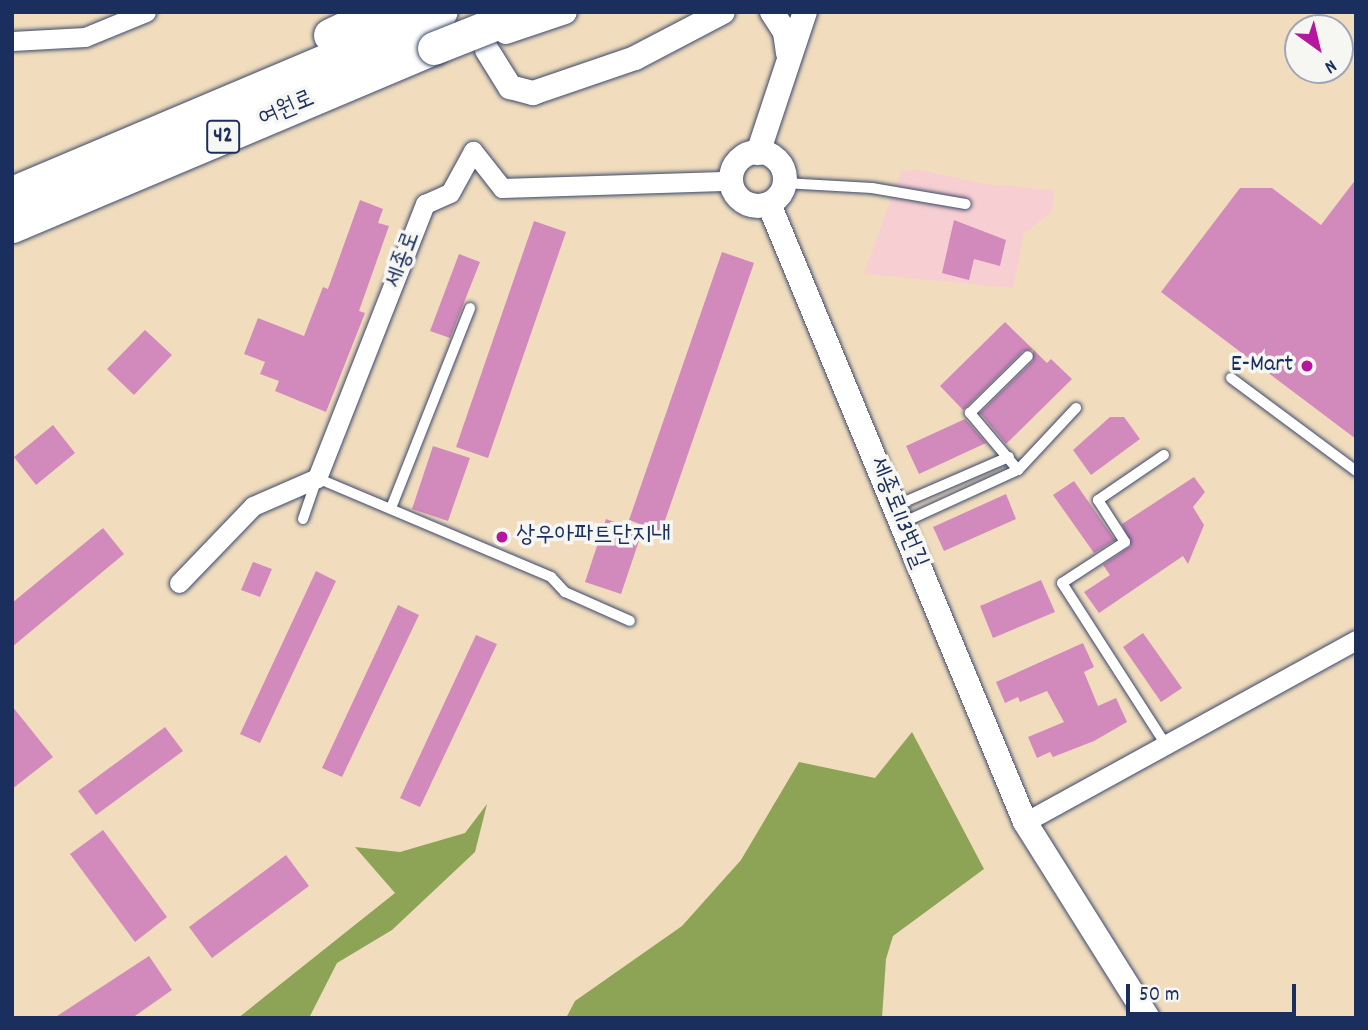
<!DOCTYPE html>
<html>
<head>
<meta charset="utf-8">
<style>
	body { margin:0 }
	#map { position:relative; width:1368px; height:1030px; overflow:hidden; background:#f1ddbe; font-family:Dekko,"Poor Story",sans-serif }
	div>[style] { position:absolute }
	.built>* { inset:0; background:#f7cfd2 }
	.forest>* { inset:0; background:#8da456 }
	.building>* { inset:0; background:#d28abd }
	.roads { filter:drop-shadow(0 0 2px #3b496c) drop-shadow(0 0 2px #3b496c) }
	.service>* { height:10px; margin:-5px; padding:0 5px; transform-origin:5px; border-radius:5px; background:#fff }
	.minor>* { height:19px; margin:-9.5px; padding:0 9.5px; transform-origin:9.5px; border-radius:9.5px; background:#fff }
	.tertiary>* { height:24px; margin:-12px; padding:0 12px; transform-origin:12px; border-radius:12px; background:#fff }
	.tertiary>.ring { margin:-12px; padding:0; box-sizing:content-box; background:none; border:24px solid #fff; border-radius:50% }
	.trunk>* { height:33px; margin:-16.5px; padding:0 16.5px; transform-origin:16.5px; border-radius:16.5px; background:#fff }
	.bridges { filter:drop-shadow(0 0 2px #3b496c) drop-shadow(0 0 2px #3b496c) }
	.tertiary-bridge>* { height:24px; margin:-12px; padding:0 12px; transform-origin:12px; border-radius:12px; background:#fff }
	.trunk-bridge>* { height:33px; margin:-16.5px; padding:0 16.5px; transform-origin:16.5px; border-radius:16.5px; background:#fff }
	.dots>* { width:19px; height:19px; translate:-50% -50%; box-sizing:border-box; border:4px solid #f6f6f2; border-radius:50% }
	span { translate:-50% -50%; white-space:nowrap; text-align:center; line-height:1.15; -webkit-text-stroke:7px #f6f6f2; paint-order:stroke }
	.shield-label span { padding:2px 5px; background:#f6f6f2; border:2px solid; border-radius:5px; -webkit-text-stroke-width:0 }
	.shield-label { font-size:23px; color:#1b2f5e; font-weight:700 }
	.street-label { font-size:24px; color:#1b2f5e }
	.poi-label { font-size:24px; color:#1b2f5e }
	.right { translate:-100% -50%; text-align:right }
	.left { translate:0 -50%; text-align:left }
	.frame { position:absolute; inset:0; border:14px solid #1b2f5e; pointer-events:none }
	.north { position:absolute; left:1284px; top:14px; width:70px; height:70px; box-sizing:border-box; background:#f6f6f2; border:2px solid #9ea6b7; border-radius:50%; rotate:146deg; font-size:19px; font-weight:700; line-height:28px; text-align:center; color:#1b2f5e }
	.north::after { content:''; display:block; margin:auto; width:24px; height:32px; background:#b5179e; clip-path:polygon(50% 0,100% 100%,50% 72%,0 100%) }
	.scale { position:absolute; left:1126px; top:984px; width:170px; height:32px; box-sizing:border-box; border:4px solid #1b2f5e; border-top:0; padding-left:9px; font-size:21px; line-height:24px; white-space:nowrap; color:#1b2f5e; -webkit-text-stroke:5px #f6f6f2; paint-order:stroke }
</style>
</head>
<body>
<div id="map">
	<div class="built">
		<i style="clip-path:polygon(920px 170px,985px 184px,1054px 190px,1052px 211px,1024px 234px,1013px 288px,864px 274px,901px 171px)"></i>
	</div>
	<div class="forest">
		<i style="clip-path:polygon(912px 732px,984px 869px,893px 936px,886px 959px,882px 1018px,566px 1018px,575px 1001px,682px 926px,741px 860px,799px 762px,875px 778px)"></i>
		<i style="clip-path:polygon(487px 804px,475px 852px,392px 930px,337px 963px,309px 1018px,238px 1018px,395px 893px,355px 847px,400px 852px,465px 833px)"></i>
	</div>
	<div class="building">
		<i style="clip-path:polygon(1356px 179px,1356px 439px,1161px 292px,1240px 188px,1272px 188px,1321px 225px)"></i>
		<i style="clip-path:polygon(360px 200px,383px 209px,378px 223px,389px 226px,359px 311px,365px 313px,326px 412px,275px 391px,279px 381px,260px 374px,265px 362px,244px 354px,258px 318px,304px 336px,323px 287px,328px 289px)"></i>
		<i style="clip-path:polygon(954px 220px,1006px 240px,1000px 266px,974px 259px,969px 280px,942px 273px)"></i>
		<i style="clip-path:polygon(534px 221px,566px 232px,488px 458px,456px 447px)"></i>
		<i style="clip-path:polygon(722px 252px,754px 263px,661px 532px,629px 520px)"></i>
		<i style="clip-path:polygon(459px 254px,480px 262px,450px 338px,430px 331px)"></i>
		<i style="clip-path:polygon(1005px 322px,1047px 363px,1051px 359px,1072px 379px,1006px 444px,980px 413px,1033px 361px,1033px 350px,1023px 351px,963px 410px,940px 386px)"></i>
		<i style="clip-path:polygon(145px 330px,172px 355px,134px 395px,107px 369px)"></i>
		<i style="clip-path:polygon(1110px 417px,1124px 417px,1140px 439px,1091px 475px,1073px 450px)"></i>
		<i style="clip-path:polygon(965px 419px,986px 443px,919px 474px,906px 446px)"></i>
		<i style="clip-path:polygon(53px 425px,75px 453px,36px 485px,14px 457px)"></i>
		<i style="clip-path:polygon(433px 446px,470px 458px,448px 521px,412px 509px)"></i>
		<i style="clip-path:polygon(1194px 477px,1205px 492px,1193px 507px,1204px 525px,1188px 564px,1183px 556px,1099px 613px,1084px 592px,1110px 575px,1103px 565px,1131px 546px,1122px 524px)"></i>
		<i style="clip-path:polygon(1074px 481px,1115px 540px,1094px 553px,1053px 495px)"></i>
		<i style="clip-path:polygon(1006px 494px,1016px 519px,944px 551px,933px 527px)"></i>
		<i style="clip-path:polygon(606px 519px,642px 532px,621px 594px,585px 582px)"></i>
		<i style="clip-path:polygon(103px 528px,124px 554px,12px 647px,12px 603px)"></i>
		<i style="clip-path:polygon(253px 562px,272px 569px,260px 597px,241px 590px)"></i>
		<i style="clip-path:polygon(316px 571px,336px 581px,260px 743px,240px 734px)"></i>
		<i style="clip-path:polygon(1041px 580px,1055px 612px,993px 638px,980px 606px)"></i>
		<i style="clip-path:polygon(398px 605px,419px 615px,342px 777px,322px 768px)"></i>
		<i style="clip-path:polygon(1143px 633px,1182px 688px,1161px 702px,1123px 647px)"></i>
		<i style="clip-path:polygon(476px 635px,497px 644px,420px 807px,400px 798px)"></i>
		<i style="clip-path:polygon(1083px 643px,1094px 667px,1084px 672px,1098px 706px,1116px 698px,1127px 722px,1094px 741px,1053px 757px,1050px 752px,1037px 758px,1028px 737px,1064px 722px,1047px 691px,1020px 702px,1018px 697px,1005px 703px,996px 682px)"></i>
		<i style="clip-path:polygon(12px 706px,53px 757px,12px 789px)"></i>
		<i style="clip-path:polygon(165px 727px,183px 751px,96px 815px,78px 791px)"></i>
		<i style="clip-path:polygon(103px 830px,167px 917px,135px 942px,70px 854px)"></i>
		<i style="clip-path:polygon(286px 855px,309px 886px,212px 958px,189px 927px)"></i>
		<i style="clip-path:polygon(149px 956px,172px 990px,132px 1018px,54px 1018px)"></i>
	</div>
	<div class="roads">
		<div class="service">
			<i style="left:784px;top:183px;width:88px;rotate:3.3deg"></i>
			<i style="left:872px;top:188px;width:95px;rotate:9.7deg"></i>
			<i style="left:1231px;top:378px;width:156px;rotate:36.6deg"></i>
			<i style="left:1164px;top:455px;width:80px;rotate:145.7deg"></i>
			<i style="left:1098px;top:500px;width:50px;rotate:57.3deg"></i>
			<i style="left:1125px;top:542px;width:75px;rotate:146.9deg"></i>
			<i style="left:1062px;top:583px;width:193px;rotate:57.3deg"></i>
			<i style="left:1018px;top:470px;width:75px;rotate:-130.1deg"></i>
			<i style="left:970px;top:413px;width:81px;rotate:-44.5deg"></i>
			<i style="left:895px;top:506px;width:124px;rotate:-23.3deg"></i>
			<i style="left:391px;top:508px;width:215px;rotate:-68.4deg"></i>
			<i style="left:303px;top:519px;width:43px;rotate:-71.1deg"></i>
			<i style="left:317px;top:478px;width:254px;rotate:22.9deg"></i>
			<i style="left:551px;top:577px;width:21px;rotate:47deg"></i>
			<i style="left:565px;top:592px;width:71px;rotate:24deg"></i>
			<i style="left:902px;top:523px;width:128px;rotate:-24.6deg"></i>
			<i style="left:1018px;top:470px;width:85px;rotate:-46.9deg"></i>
		</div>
		<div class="minor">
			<i style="left:12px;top:41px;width:73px;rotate:-3.1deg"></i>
			<i style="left:85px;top:37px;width:66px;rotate:-22.3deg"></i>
			<i style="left:179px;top:583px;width:107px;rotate:-46.1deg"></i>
			<i style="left:253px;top:506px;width:70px;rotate:-23.6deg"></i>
			<i style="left:317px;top:478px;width:295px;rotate:-68.5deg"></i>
			<i style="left:425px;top:204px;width:27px;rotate:-24deg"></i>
			<i style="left:450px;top:193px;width:48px;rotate:-61.3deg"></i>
			<i style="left:473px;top:151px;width:47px;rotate:51.9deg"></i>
			<i style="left:502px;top:188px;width:229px;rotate:-1.8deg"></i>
			<i style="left:1025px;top:822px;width:378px;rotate:-28.8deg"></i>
		</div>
		<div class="tertiary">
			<i style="left:772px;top:12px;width:24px;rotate:57deg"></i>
			<i style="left:785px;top:32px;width:21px;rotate:82deg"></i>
			<i style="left:487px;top:50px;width:44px;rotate:58.1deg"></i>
			<i style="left:510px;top:87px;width:24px;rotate:15deg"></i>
			<i style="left:533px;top:93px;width:108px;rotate:-18.9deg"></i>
			<i style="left:635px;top:58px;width:99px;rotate:-27.6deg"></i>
			<i class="ring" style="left:731px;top:152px;width:30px;height:30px"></i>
			<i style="left:758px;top:153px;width:149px;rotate:-71.6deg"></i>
			<i style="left:769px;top:204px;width:669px;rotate:67.5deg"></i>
			<i style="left:1025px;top:822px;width:231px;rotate:57.9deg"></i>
		</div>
		<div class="trunk">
			<i style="left:330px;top:35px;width:54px;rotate:-25.1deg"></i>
			<i style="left:12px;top:193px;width:465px;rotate:-22.9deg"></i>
			<i style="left:12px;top:226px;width:458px;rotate:-22.9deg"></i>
		</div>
	</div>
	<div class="bridges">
		<div class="tertiary-bridge">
			<i style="left:506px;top:32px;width:62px;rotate:-18.7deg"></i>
		</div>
		<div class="trunk-bridge">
			<i style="left:434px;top:48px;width:98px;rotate:-21.6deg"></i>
		</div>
	</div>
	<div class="dots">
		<i style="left:1307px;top:366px;background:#b5179e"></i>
		<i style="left:502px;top:537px;background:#b5179e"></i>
	</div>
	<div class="shield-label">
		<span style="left:223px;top:137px">42</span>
	</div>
	<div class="street-label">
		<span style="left:287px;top:110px;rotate:-23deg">여원로</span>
		<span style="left:404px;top:260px;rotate:-70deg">세종로</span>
		<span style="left:897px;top:513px;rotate:68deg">세종로113번길</span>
	</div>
	<div class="poi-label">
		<span class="right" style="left:1293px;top:366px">E-Mart</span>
		<span class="left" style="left:516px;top:537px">상우아파트단지내</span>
	</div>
	<div class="frame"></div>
	<div class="north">N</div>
	<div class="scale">50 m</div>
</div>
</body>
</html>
